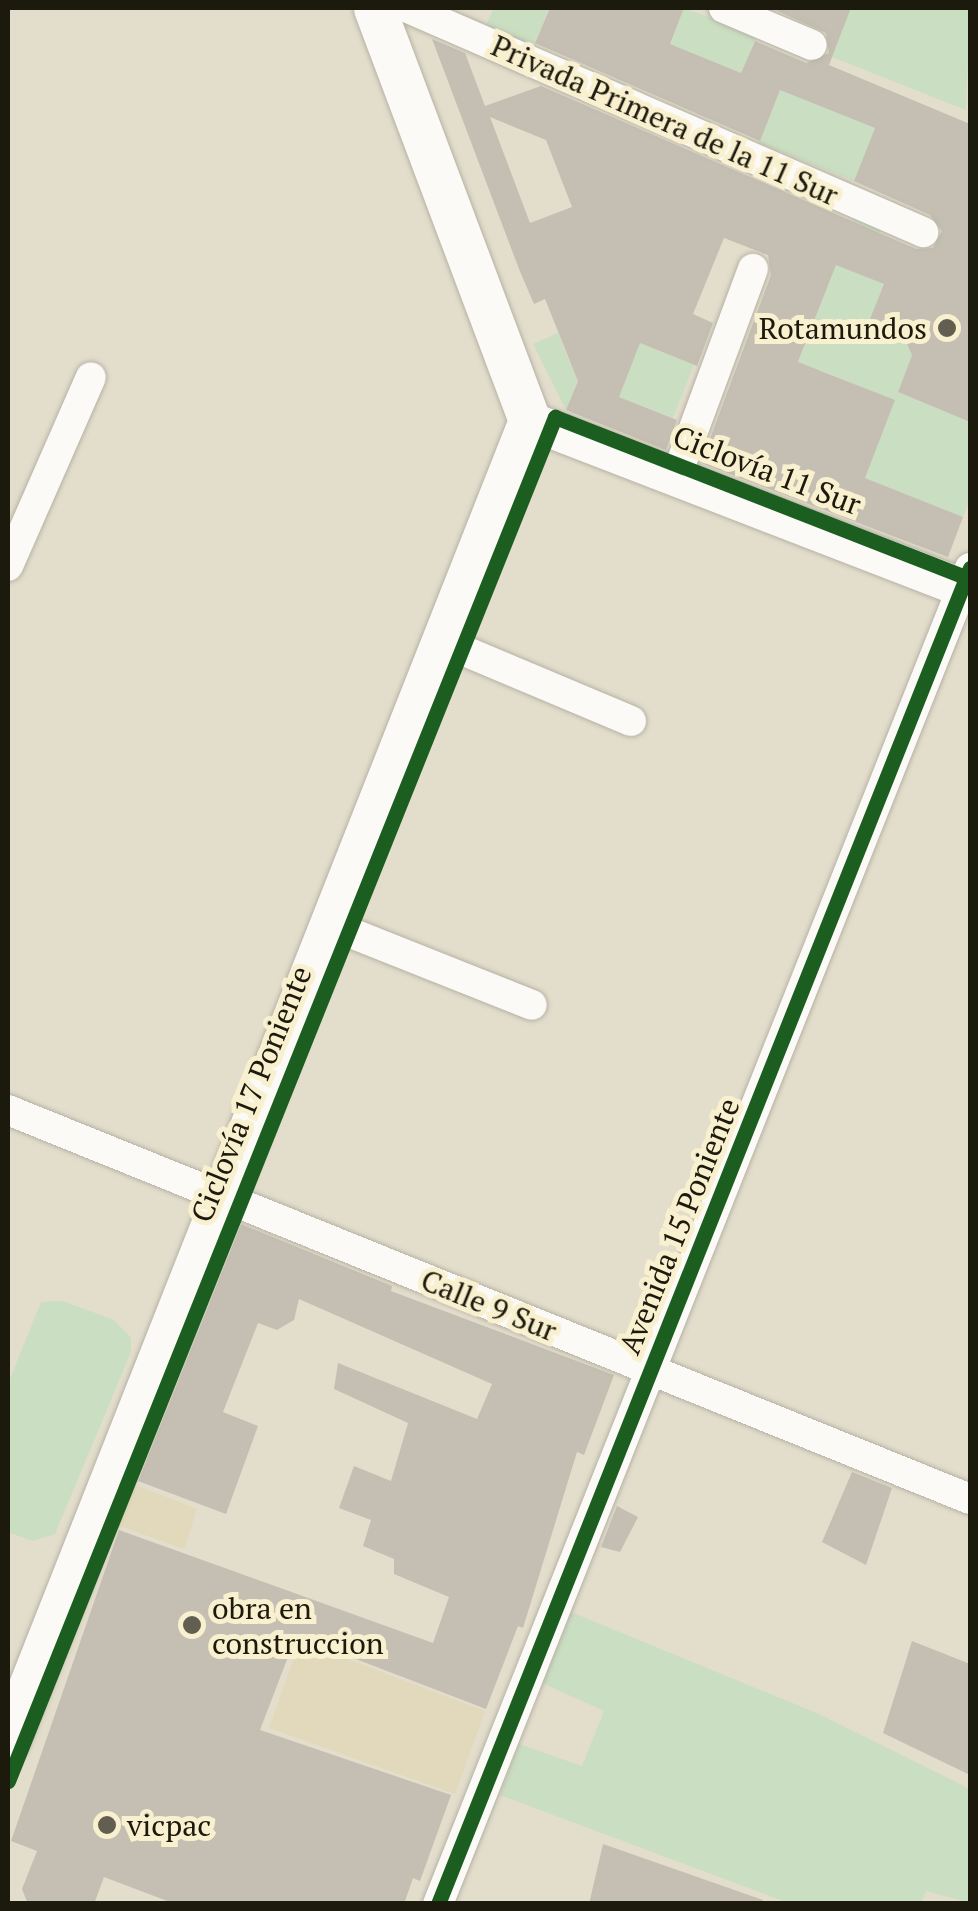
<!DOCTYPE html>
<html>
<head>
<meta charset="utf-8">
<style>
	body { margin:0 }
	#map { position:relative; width:978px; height:1911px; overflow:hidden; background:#e3ddcc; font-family:"PT Serif",serif }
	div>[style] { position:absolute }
	.built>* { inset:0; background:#e2d9bc }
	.green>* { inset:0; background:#cadec2 }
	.building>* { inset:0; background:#c4bfb2 }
	.roads { filter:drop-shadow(0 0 2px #b6b2a4) drop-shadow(0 0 2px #b6b2a4) }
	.minor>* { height:30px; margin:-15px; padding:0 15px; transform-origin:15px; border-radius:15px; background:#fbfaf7 }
	.tertiary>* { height:38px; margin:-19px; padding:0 19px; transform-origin:19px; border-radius:19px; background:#fbfaf7 }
	.secondary>* { height:42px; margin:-21px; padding:0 21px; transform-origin:21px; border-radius:21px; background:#fbfaf7 }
	.cycleway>* { height:15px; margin:-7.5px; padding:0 7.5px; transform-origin:7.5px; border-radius:7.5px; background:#1b5e20 }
	.dots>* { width:28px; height:28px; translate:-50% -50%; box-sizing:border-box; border:5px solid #f9f0d0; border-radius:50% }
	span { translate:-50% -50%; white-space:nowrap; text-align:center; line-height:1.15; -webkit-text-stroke:10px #f9f0d0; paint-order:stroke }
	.street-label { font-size:30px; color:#1c190d }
	.poi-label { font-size:30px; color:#1c190d }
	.right { translate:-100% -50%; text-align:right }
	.left { translate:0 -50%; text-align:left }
	.frame { position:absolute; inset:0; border:10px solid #1c190d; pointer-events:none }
</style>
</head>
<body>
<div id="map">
	<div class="built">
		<i style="clip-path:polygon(136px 1485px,197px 1509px,184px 1549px,117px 1525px)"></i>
		<i style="clip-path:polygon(300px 1641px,485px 1711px,455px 1794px,269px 1728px)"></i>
	</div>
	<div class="green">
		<i style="clip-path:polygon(494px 8px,550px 8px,533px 46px,486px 25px)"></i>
		<i style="clip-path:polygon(684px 8px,757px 35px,741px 73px,670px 44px)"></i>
		<i style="clip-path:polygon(851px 8px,970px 8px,966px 110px,832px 57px)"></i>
		<i style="clip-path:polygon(780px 90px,875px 128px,854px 181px,759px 143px)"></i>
		<i style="clip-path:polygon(856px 213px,883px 224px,863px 275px,884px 284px,869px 324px,916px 344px,898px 392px,970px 422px,970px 499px,963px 517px,865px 478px,885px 425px,877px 393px,820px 370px,801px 418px,780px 410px)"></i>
		<i style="clip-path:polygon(558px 333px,570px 363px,587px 357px,566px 410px,533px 344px)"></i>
		<i style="clip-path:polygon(640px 343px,694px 365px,673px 418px,619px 397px)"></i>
		<i style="clip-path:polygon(63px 1301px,114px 1320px,131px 1338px,131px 1352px,55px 1534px,32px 1541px,8px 1532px,8px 1384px,41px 1302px)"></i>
		<i style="clip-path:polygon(571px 1612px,819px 1714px,970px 1789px,970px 1903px,926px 1891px,921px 1903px,789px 1903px,500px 1795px,519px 1744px,582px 1766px,604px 1711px,540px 1682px)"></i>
	</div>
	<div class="building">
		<i style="clip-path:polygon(evenodd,550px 8px,684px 8px,670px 44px,741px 73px,755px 41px,806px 63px,829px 53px,826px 33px,771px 8px,851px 8px,829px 65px,970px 124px,970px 422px,898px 392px,912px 355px,905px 339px,868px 324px,884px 284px,836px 265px,798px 362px,895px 400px,865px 478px,963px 517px,948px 557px,701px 463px,771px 275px,768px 255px,724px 238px,693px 314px,713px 323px,697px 366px,640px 343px,619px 397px,677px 420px,666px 450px,566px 410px,578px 381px,545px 299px,534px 304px,519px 269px,432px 39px,465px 53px,485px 106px,541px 86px,916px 249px,933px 248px,942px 231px,930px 215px,854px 181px,875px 128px,780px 90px,760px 141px,535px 43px,550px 8px,490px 117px,546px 140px,572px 207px,530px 223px,490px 117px)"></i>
		<i style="clip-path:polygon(241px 1224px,392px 1286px,391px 1291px,614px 1375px,584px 1455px,577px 1452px,523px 1628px,518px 1626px,486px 1709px,296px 1636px,260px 1730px,451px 1795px,420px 1881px,413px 1878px,404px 1904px,175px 1904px,104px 1877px,94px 1904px,28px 1904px,22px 1889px,37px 1851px,11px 1841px,119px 1530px,433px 1643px,449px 1597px,394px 1574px,394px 1559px,363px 1546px,371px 1520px,339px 1508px,354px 1466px,391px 1481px,408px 1423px,334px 1389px,338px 1363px,477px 1419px,492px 1384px,299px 1299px,294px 1320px,277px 1330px,258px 1323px,223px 1412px,258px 1426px,226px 1514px,138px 1481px)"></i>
		<i style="clip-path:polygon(852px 1472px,892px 1488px,866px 1565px,822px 1542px)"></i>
		<i style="clip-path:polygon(617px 1506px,638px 1517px,620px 1552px,601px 1547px)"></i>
		<i style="clip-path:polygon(912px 1641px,970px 1664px,970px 1775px,883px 1733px)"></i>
		<i style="clip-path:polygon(603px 1844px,763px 1900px,762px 1904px,589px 1904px)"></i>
	</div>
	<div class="roads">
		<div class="minor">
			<i style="left:408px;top:8px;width:562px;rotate:23.51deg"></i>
			<i style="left:724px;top:8px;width:95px;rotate:22.8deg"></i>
			<i style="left:676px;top:477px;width:222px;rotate:-69.7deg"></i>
			<i style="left:8px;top:566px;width:206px;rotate:-66.3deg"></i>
			<i style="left:443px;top:642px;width:204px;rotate:22.8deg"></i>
			<i style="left:331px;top:925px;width:216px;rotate:21.7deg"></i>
			<i style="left:8px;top:1110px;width:1038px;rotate:22.02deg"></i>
			<i style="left:438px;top:1904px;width:1438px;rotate:-68.29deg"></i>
		</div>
		<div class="tertiary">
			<i style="left:530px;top:421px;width:472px;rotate:21.1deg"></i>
		</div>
		<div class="secondary">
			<i style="left:8px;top:1742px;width:1420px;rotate:-68.44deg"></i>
			<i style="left:530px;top:421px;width:441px;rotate:-110.6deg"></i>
		</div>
	</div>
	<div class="cycleway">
		<i style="left:8px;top:1781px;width:1470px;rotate:-68.15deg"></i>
		<i style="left:555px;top:417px;width:445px;rotate:21.3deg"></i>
		<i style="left:438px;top:1904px;width:1438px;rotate:-68.29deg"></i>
	</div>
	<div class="dots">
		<i style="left:947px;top:328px;background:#625e50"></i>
		<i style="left:192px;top:1625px;background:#625e50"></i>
		<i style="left:107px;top:1825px;background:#625e50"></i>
	</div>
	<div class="street-label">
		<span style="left:665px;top:120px;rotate:24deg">Privada Primera de la 11 Sur</span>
		<span style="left:767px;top:470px;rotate:21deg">Ciclovía 11 Sur</span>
		<span style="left:251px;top:1094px;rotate:-68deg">Ciclovía 17 Poniente</span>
		<span style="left:679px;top:1226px;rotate:-68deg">Avenida 15 Poniente</span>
		<span style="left:489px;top:1305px;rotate:22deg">Calle 9 Sur</span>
	</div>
	<div class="poi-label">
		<span class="right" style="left:927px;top:328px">Rotamundos</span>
		<span class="left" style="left:212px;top:1625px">obra en<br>construccion</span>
		<span class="left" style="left:127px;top:1825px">vicpac</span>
	</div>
	<div class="frame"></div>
</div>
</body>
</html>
